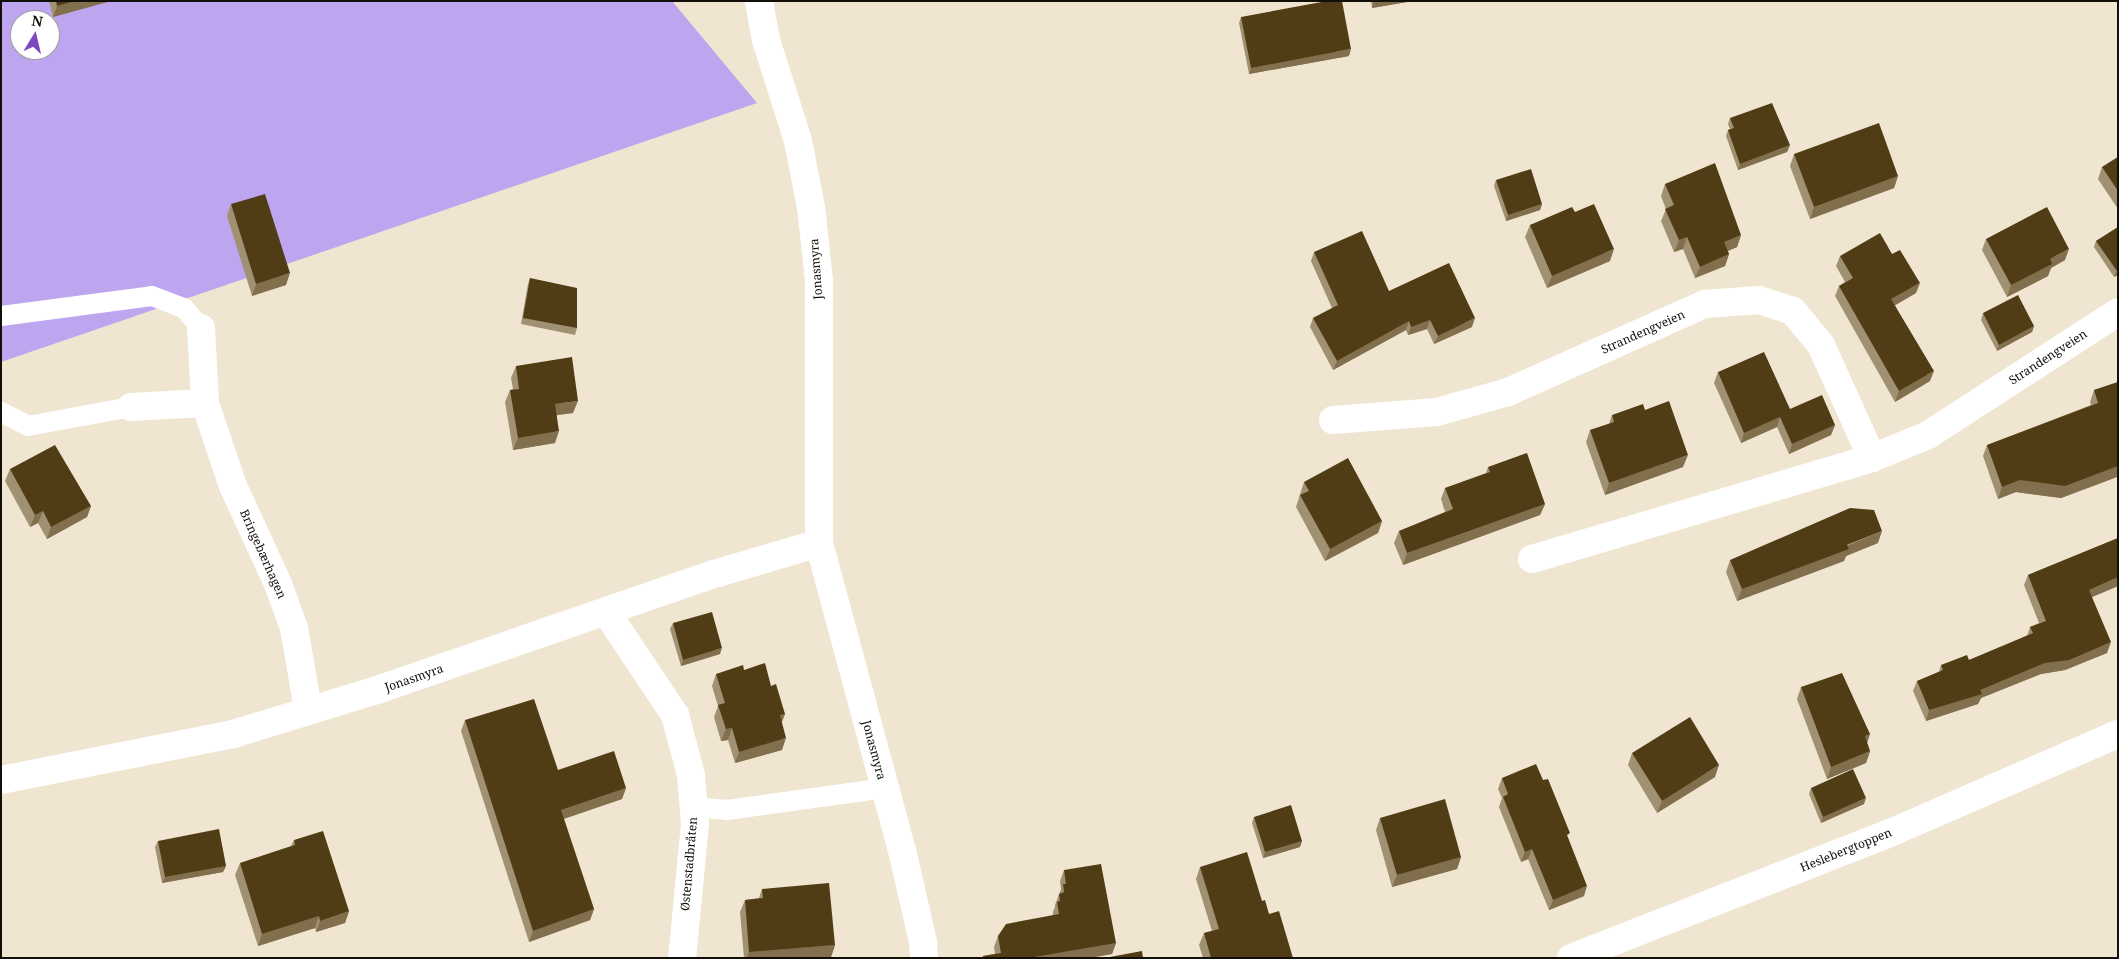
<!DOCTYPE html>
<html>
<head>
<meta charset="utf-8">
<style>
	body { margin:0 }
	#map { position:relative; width:2119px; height:959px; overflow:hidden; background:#f0e5d0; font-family:"Noto Serif",serif }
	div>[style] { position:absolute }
	.forest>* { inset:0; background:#bda6ef }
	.lane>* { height:20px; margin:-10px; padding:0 10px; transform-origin:10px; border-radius:10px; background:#fff }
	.street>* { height:28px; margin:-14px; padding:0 14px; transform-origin:14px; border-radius:14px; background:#fff }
	.wall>* { inset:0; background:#a09172 }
	.shaded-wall>* { inset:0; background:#816f4d }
	.building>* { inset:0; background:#513d15 }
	span { translate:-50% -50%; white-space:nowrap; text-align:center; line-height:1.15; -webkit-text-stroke:5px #fff; paint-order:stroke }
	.street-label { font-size:12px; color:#120e08 }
	.frame { position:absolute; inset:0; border:2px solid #120e08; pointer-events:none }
	.north { position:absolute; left:10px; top:10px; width:50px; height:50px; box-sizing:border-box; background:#fff; border:1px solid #a09f9c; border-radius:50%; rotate:9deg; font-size:14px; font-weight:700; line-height:20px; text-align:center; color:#120e08 }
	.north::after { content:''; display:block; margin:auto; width:18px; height:22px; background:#7a4ac2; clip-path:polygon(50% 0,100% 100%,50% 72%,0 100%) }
</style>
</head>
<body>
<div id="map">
	<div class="forest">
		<i style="clip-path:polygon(evenodd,1px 1px,672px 1px,757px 103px,1px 362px,1px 1px,20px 20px,50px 20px,50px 50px,20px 50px,20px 20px)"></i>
	</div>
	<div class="lane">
		<i style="left:1px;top:316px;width:152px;rotate:-7.5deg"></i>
		<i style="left:152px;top:296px;width:34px;rotate:21deg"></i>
		<i style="left:184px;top:308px;width:26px;rotate:50deg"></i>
		<i style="left:1px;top:412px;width:30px;rotate:27deg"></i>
		<i style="left:28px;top:426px;width:105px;rotate:-10.5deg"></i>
		<i style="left:694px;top:807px;width:33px;rotate:5deg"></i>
		<i style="left:727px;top:810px;width:160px;rotate:-7.9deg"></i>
	</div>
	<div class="street">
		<i style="left:759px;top:1px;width:40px;rotate:80deg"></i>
		<i style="left:766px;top:40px;width:106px;rotate:72.4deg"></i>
		<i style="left:798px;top:141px;width:67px;rotate:78.9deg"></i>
		<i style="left:811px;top:207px;width:74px;rotate:83.8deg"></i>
		<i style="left:819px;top:281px;width:262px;rotate:90deg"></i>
		<i style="left:819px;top:543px;width:318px;rotate:74.9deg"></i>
		<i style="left:902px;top:850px;width:94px;rotate:77.1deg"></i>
		<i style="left:923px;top:942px;width:16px;rotate:86deg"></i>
		<i style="left:201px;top:328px;width:75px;rotate:86.9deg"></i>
		<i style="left:131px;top:407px;width:74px;rotate:-3.1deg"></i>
		<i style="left:205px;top:403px;width:88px;rotate:71.4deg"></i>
		<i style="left:233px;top:486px;width:108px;rotate:65.3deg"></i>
		<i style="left:278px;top:584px;width:47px;rotate:70deg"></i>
		<i style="left:294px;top:628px;width:82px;rotate:80.2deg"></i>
		<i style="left:1333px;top:420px;width:104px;rotate:-4.4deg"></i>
		<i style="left:1437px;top:412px;width:74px;rotate:-15.7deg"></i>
		<i style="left:1508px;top:392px;width:216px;rotate:-24.1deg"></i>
		<i style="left:1705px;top:304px;width:54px;rotate:-4.2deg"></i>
		<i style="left:1759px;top:300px;width:36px;rotate:18deg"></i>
		<i style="left:1793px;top:311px;width:44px;rotate:50.5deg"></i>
		<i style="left:1821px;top:345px;width:124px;rotate:65.7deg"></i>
		<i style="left:1532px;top:559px;width:355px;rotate:-16.5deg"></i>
		<i style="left:1872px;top:458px;width:61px;rotate:-22.3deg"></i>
		<i style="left:1928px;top:435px;width:226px;rotate:-32.9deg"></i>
		<i style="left:607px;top:613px;width:123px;rotate:56.3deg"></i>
		<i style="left:675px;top:715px;width:62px;rotate:75.1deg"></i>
		<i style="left:691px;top:775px;width:49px;rotate:85.3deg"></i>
		<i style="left:695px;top:824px;width:135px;rotate:95.5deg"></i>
		<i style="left:1px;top:780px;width:237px;rotate:-11.2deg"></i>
		<i style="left:233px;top:734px;width:151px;rotate:-17deg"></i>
		<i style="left:377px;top:690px;width:356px;rotate:-19deg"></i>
		<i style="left:714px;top:574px;width:109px;rotate:-16.4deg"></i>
		<i style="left:1571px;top:958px;width:343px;rotate:-21.4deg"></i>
		<i style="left:1890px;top:833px;width:249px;rotate:-23.5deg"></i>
	</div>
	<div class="wall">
		<i style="clip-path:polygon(49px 1px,111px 1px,53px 17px)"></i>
		<i style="clip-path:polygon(1371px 1px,1413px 1px,1372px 8px)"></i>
		<i style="clip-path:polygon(1241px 17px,1349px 56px,1249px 74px,1239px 23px)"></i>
		<i style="clip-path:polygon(1730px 118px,1790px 145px,1787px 152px,1738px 170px,1726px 136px,1728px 130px,1730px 129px,1728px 124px)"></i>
		<i style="clip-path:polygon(1794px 154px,1898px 176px,1894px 188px,1810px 219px,1790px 166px)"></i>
		<i style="clip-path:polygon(2118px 157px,2118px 209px,2098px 179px,2102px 167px)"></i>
		<i style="clip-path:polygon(1496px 180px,1542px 204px,1540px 210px,1506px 221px,1494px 186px)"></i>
		<i style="clip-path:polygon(1665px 184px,1741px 235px,1737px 247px,1728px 251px,1729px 254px,1725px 266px,1695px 278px,1683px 249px,1674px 252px,1661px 221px,1666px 209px,1661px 196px)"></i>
		<i style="clip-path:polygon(231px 204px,286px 285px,252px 296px,227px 216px)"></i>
		<i style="clip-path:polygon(1575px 212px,1610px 261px,1547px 288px,1525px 237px,1530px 225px)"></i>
		<i style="clip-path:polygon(2118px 227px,2118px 275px,2114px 277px,2094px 247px,2096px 241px)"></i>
		<i style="clip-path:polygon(1986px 239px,2065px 260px,2051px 268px,2048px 276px,2007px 297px,1982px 250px)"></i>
		<i style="clip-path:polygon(1314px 252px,1389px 291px,1472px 327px,1434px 344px,1427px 329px,1408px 335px,1406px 330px,1333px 370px,1310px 327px,1313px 318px,1332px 308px,1311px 261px)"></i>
		<i style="clip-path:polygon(1840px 256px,1916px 293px,1895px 305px,1930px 381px,1895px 402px,1835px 296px,1839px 286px,1845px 282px,1836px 266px)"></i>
		<i style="clip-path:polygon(530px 278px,577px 328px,575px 335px,521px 324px,528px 284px)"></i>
		<i style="clip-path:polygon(1983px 313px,2034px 326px,2032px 332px,1997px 351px,1981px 320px)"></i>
		<i style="clip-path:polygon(516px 366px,573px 413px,557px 415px,555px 443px,513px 450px,505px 402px,510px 390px,513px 389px,511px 378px)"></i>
		<i style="clip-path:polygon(1718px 372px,1790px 409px,1835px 425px,1831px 435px,1789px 454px,1777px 427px,1741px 443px,1714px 383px)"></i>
		<i style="clip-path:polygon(2118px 382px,2117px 477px,2061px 498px,2016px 492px,1998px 499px,1983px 456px,1987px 445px,2091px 405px,2090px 402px,2094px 390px)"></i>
		<i style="clip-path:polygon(1612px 415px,1683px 467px,1605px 495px,1586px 442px,1590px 430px,1609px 424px)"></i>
		<i style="clip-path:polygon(1488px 467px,1545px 504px,1540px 515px,1403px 565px,1394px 543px,1399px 531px,1445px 512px,1441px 499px,1445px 488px,1486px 473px)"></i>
		<i style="clip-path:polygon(10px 469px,91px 506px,87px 517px,47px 539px,38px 523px,30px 527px,5px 481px)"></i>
		<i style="clip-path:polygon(1304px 482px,1382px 521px,1378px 533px,1325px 561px,1296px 507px)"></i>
		<i style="clip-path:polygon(2118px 538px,2118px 586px,2092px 597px,2107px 653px,2065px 670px,2041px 674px,1981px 698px,1978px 704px,1926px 721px,1913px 691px,1917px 681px,1939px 672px,1941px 665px,1969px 660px,2027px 636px,2030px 627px,2039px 623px,2024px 585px,2028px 575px)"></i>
		<i style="clip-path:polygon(1878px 543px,1846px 556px,1844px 561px,1737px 601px,1726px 572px,1730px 560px)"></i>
		<i style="clip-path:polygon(673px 623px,720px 654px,681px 666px,670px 629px)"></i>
		<i style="clip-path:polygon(744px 670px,771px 686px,785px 714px,782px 722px,782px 750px,735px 763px,728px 740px,721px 741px,714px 717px,718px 706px,712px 686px,716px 674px)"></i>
		<i style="clip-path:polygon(1801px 687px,1870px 734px,1867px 743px,1870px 751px,1866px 763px,1827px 779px,1797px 699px)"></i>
		<i style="clip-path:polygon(465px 720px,558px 770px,626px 788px,622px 799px,564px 819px,594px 909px,590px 920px,529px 942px,461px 731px)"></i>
		<i style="clip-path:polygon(1632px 753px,1715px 777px,1657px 813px,1628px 765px)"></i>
		<i style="clip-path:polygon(1502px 778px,1568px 838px,1584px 896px,1549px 910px,1528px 859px,1521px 862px,1499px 807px,1502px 798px,1498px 789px)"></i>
		<i style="clip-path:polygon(1811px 788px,1864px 804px,1821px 823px,1809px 794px)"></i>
		<i style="clip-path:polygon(1254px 817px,1302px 841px,1300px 847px,1263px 858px,1252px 823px)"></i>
		<i style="clip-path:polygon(1380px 818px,1461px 857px,1457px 869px,1392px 887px,1376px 830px)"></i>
		<i style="clip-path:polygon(294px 840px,349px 911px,345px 923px,316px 932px,315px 928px,258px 946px,235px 875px,240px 863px,291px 846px)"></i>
		<i style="clip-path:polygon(158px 841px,226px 866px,223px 872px,162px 883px,155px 847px)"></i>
		<i style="clip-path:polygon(1200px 867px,1269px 914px,1293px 958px,1203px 958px,1199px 945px,1204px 933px,1212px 931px,1196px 879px)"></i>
		<i style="clip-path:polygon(1064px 870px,1116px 943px,1112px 954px,1089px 958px,982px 958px,983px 956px,995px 954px,994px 947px,998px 936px,1053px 915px,1053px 912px,1055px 907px,1055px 905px,1061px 889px,1060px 881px)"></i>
		<i style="clip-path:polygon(762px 889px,835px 945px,831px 957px,819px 958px,744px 958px,740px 912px,745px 900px,759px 898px)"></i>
	</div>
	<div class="shaded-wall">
		<i style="clip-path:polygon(75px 1px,111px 1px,53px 17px,57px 6px)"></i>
		<i style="clip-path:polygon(1374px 1px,1413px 1px,1372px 8px)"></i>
		<i style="clip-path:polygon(1351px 49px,1349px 56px,1249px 74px,1251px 68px)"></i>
		<i style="clip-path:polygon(1790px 145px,1787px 152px,1738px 170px,1740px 164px)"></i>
		<i style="clip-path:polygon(1898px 176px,1894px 188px,1810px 219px,1814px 207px)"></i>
		<i style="clip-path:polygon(1542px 204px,1540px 210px,1506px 221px,1508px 215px)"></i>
		<i style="clip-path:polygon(1741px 235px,1737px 247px,1720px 254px,1724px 242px)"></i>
		<i style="clip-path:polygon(1687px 237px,1683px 249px,1674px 252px,1679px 240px)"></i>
		<i style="clip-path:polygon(1614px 249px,1610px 261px,1547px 288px,1552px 276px)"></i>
		<i style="clip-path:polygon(2069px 249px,2065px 260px,2051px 268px,2048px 276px,2007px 297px,2011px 285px,2050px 259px)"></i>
		<i style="clip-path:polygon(1729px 254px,1725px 266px,1695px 278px,1700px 267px)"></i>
		<i style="clip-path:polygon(2117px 271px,2118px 271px,2118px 275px,2114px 277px)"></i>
		<i style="clip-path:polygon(290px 273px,286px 285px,252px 296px,256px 284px)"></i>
		<i style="clip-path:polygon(1920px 283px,1916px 293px,1887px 310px,1891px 299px)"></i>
		<i style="clip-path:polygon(1475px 318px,1472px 327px,1434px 344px,1438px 336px)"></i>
		<i style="clip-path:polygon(1430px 320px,1427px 329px,1408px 335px,1411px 327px)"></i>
		<i style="clip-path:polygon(1409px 321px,1406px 330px,1333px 370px,1337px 361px)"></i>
		<i style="clip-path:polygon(2034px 326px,2032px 332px,1997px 351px,1999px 345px)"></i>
		<i style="clip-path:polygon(1934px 371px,1930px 381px,1895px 402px,1899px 391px)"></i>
		<i style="clip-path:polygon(578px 401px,573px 413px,550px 416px,555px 404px)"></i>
		<i style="clip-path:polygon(1780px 417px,1777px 427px,1741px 443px,1744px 433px)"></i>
		<i style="clip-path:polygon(1835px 425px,1831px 435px,1789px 454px,1792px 444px)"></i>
		<i style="clip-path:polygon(559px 431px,555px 443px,513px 450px,518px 438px)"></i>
		<i style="clip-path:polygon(1688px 455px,1683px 467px,1605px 495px,1609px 483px)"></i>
		<i style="clip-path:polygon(2118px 466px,2118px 475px,2117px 477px,2061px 498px,2016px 492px,1998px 499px,2002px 487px,2020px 480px)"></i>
		<i style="clip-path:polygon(1545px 504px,1540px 515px,1403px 565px,1407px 553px)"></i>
		<i style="clip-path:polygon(91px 506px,87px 517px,47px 539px,51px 527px)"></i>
		<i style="clip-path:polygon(43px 511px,38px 523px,30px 527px,35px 515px)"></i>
		<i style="clip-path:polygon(1382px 521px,1378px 533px,1325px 561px,1330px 549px)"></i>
		<i style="clip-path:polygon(1882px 531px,1878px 543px,1846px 556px,1844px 561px,1737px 601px,1742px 589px)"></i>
		<i style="clip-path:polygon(2118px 577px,2118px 586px,2085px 600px,2089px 590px)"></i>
		<i style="clip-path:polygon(2111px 642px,2107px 653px,2065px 670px,2041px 674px,1981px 698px,1978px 704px,1926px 721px,1929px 710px,2045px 663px)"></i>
		<i style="clip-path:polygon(722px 648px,720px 654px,681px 666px,683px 660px)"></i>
		<i style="clip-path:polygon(785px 714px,780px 726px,780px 715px)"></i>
		<i style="clip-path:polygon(732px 728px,728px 740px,721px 741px,726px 729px)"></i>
		<i style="clip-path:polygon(1870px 734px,1866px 746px,1865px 736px)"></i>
		<i style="clip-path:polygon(786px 738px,782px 750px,735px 763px,739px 752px)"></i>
		<i style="clip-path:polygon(1870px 751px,1866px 763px,1827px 779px,1831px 767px)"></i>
		<i style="clip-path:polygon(1719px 765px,1715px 777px,1657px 813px,1662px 801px)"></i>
		<i style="clip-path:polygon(626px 788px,622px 799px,557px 821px,561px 810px)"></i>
		<i style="clip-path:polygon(1866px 798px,1864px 804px,1821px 823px,1823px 817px)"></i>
		<i style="clip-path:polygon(1302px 841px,1300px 847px,1263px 858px,1265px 852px)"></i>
		<i style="clip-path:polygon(1532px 849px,1528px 859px,1521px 862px,1525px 852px)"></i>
		<i style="clip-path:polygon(1461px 857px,1457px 869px,1392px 887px,1397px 875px)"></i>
		<i style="clip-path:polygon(226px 866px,223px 872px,162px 883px,165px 877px)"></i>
		<i style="clip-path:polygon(1587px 886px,1584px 896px,1549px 910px,1553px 900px)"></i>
		<i style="clip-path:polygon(594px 909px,590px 920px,529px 942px,533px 931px)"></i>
		<i style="clip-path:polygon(349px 911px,345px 923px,316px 932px,320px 921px)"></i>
		<i style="clip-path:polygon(319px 916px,315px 928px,258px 946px,262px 934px)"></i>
		<i style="clip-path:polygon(1116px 943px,1112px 954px,1089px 958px,1029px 958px)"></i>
		<i style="clip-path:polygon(835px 945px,831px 957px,819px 958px,747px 958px,749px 952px)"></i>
	</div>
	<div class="building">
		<i style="clip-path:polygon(56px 1px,75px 1px,57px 6px)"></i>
		<i style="clip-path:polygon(1327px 1px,1342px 1px,1351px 49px,1251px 68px,1241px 17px)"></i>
		<i style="clip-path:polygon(1772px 103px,1790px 145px,1740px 164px,1728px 130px,1734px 128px,1730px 118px)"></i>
		<i style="clip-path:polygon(1879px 123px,1898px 176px,1814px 207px,1794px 154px)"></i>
		<i style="clip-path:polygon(2118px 157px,2118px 191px,2102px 167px)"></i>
		<i style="clip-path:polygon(1715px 163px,1741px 235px,1724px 242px,1729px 254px,1700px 267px,1687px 237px,1679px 240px,1665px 209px,1674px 205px,1665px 184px)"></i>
		<i style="clip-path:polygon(1531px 169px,1542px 204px,1508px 215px,1496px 180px)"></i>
		<i style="clip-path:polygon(265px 194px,290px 273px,256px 284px,231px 204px)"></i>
		<i style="clip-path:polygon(1594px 204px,1614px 249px,1552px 276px,1530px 225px,1572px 207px,1575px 212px)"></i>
		<i style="clip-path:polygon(2047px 207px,2069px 249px,2050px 259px,2052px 264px,2011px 285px,1986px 239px)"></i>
		<i style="clip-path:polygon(2118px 227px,2118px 271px,2117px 271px,2096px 241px)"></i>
		<i style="clip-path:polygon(1362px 231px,1389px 291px,1449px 263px,1475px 318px,1438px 336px,1430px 320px,1411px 327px,1409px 321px,1337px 361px,1313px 318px,1338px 305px,1314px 252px)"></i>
		<i style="clip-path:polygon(1880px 233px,1892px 254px,1900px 250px,1920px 283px,1891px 299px,1934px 371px,1899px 391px,1839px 286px,1853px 278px,1840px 256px)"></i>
		<i style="clip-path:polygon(530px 278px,577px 288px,577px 328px,523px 318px)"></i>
		<i style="clip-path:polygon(2018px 295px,2034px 326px,1999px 345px,1983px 313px)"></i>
		<i style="clip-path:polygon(1764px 352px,1790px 409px,1822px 395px,1835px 425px,1792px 444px,1780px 417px,1744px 433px,1718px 372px)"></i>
		<i style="clip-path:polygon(572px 357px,578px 401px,555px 404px,559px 431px,518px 438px,510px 390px,519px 389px,516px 366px)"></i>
		<i style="clip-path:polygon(2118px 382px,2118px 466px,2065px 486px,2020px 480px,2002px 487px,1987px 445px,2098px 403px,2094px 390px)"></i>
		<i style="clip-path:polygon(1669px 401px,1688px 455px,1609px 483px,1590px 430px,1614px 422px,1612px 415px,1643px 404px,1645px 410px)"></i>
		<i style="clip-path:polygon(55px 445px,91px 506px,51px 527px,43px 511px,35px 515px,10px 469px)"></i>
		<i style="clip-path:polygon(1527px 453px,1545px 504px,1407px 553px,1399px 531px,1453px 509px,1445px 488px,1490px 472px,1488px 467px)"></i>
		<i style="clip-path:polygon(1348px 458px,1382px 521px,1330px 549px,1300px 495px,1309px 491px,1304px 482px)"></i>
		<i style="clip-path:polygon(1850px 508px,1874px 510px,1882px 531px,1847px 545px,1849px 549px,1742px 589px,1730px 560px)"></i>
		<i style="clip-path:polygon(2118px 538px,2118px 577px,2089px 590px,2111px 642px,2069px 660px,2045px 663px,1980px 690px,1982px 694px,1929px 710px,1917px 681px,1943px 670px,1941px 665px,1967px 655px,1969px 660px,2033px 633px,2030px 627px,2046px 621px,2028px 575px)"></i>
		<i style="clip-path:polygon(712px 612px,722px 648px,683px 660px,673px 623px)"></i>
		<i style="clip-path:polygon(765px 663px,771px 686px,776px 684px,785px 714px,780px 715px,786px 738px,739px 752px,732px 728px,726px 729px,718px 705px,725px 703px,716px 674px,743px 665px,744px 670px)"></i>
		<i style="clip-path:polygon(1842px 673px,1870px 734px,1865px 736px,1870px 751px,1831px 767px,1801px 687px)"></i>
		<i style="clip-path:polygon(534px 699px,558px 770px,614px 751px,626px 788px,561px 810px,594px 909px,533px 931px,465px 720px)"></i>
		<i style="clip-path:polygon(1690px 717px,1719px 765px,1662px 801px,1632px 753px)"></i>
		<i style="clip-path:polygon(1536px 764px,1543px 780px,1548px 779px,1570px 833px,1567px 835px,1587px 886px,1553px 900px,1532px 849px,1525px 852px,1503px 797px,1508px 794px,1502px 778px)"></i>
		<i style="clip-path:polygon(1853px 769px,1866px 798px,1823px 817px,1811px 788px)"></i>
		<i style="clip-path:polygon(1445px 799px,1461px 857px,1397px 875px,1380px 818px)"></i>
		<i style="clip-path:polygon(1291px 805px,1302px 841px,1265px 852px,1254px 817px)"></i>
		<i style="clip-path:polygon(219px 829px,226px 866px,165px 877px,158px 841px)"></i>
		<i style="clip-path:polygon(323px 831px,349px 911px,320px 921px,319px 916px,262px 934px,240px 863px,295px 845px,294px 840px)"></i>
		<i style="clip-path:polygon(1247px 852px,1262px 901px,1265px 900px,1269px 914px,1279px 911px,1293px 958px,1211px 958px,1204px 933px,1219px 929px,1200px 867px)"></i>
		<i style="clip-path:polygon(1101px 864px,1116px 943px,1029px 958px,983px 958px,983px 956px,1001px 953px,998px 936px,1006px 924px,1059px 914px,1057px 902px,1060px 901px,1059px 894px,1064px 892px,1063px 884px,1066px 884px,1064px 870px)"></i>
		<i style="clip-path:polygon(829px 883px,835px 945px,749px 952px,745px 900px,763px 898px,762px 889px)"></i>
		<i style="clip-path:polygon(1142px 951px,1143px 958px,1111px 958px,1110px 957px)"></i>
	</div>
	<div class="street-label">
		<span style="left:816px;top:269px;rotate:-94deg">Jonasmyra</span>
		<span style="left:1643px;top:332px;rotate:-24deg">Strandengveien</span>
		<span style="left:2048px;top:357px;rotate:-33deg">Strandengveien</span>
		<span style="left:263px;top:554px;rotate:66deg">Bringebærhagen</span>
		<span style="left:414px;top:678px;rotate:-19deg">Jonasmyra</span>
		<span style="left:874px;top:750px;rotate:75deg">Jonasmyra</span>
		<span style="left:1846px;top:850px;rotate:-22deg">Heslebergtoppen</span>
		<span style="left:689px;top:864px;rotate:-85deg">Østenstadbråten</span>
	</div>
	<div class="frame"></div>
	<div class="north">N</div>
</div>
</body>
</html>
